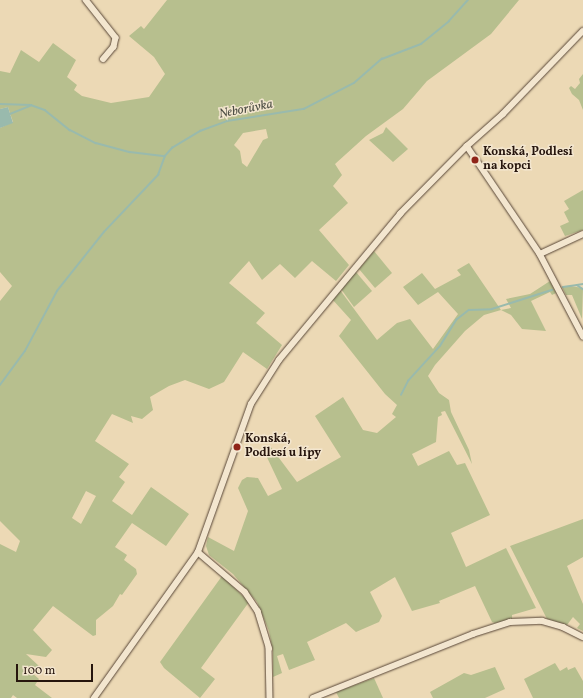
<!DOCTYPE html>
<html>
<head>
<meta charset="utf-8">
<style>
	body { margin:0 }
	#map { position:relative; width:583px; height:698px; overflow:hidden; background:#ecd9b5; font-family:Vollkorn,serif }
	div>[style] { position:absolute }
	.green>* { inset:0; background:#b7bf8e }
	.water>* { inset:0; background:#99baad }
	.stream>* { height:1.5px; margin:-0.75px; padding:0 0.75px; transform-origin:0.75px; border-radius:0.75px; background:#99baad }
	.roads { filter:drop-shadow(0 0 1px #584637) drop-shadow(0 0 1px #584637) }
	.minor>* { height:5.5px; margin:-2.75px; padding:0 2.75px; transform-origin:2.75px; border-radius:2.75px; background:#f3e6cf }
	.dots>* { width:11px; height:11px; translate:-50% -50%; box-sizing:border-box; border:2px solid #f3e6cf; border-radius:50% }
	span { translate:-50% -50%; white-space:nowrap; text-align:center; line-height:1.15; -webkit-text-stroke:3px #f3e6cf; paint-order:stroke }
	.poi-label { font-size:12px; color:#26150d; font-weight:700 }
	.left { translate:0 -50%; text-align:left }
	.water-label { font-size:13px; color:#4e4f45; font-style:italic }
	.scale { position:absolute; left:16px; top:664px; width:77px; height:18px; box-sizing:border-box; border:2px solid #26150d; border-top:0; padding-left:5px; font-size:12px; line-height:14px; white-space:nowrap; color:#26150d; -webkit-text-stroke:3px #f3e6cf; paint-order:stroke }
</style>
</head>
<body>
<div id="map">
	<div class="green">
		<i style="clip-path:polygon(evenodd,167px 0,519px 0,491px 34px,427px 81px,403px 109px,366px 136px,335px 164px,342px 175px,333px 186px,348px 203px,319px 230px,349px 265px,336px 281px,312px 261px,295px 278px,280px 264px,262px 280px,249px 261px,229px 283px,265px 313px,256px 323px,282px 345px,267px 369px,243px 352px,224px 382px,209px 389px,185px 380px,169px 386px,150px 397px,153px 410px,142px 419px,131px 416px,133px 423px,112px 414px,95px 441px,129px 464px,119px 477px,125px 482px,112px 501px,132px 515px,151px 487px,189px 514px,166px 546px,132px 523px,115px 547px,127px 555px,124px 560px,136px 569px,137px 574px,122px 595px,120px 594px,113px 606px,96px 620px,96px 635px,93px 636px,53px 606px,33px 630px,52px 650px,46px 657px,26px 654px,39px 666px,32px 670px,32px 673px,39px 679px,35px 685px,52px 698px,17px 698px,13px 695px,11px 698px,0 698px,0 544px,16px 552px,20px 541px,0 521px,0 301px,12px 286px,0 272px,0 128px,13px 122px,8px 107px,0 109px,0 71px,10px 73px,21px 50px,39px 62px,53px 43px,76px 60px,67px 77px,77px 85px,74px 90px,82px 96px,111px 103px,149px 97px,165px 74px,154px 57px,129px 36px,141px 26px,144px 29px,167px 0,266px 129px,268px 138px,263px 140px,247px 167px,242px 163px,240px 151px,234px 145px,243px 133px,266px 129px,167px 0,86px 491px,96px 496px,81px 524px,72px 518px,86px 491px)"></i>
		<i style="clip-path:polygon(583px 74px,583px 110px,579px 100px,572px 94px,569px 88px,571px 86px,575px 89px,580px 83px,579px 79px)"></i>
		<i style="clip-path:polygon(386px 127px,408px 149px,393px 162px,369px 140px,383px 133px)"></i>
		<i style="clip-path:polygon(583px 190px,583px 230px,565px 236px,560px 226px,569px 222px,564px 212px,569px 209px,564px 201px)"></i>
		<i style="clip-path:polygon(374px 251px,392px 273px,375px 288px,359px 269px)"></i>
		<i style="clip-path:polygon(469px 263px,501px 310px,511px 308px,506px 299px,530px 294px,550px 281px,556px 293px,552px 295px,550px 292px,531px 301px,546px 331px,522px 329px,511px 315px,501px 310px,484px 315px,465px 331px,435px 365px,428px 376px,439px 393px,449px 400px,451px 412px,469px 450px,472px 464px,445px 411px,441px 412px,442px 415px,438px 417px,436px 442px,412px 454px,418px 466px,449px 451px,457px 465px,465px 463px,490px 515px,451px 533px,466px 567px,506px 548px,536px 608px,512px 615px,512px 620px,495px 623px,492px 622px,475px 586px,439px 601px,440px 603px,412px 611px,395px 577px,370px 592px,382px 616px,379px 622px,356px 632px,346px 623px,307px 642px,315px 660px,289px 670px,283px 654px,277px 656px,282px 673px,273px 677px,273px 652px,269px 631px,257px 602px,233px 574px,209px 555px,206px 546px,208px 537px,234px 551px,248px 511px,238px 488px,242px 480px,247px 477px,258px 478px,268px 496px,282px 489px,264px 451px,270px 446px,297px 482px,341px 457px,315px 416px,343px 397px,363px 430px,377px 433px,396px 417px,392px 414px,397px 405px,385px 394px,339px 336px,351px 320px,332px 299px,340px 290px,377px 340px,397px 323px,410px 319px,433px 349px,458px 314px,438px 292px,418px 305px,403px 287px,422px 273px,435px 289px,461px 275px,457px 270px)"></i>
		<i style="clip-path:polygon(356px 272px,372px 291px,354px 307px,341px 289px)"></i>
		<i style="clip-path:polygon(570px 286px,583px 288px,582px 319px,572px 295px,566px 295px,562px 287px)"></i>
		<i style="clip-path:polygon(583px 519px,583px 557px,567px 566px,583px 604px,583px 631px,577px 628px,580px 624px,573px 617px,567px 625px,547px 619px,510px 546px)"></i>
		<i style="clip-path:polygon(222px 576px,249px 602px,201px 668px,215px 679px,200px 698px,164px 668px,160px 662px)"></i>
		<i style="clip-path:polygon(555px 663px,560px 671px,567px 667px,568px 670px,575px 667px,583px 681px,583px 698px,533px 698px,524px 679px)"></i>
		<i style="clip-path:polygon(495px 667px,505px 689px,485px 698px,433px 698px,430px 692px,464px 673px,471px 675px)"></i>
		<i style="clip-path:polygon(374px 678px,383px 698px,339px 698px,336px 692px)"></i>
	</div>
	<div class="water">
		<i style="clip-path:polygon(8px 107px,13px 123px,0 128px,0 109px)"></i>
	</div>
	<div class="stream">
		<i style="left:0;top:104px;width:31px;rotate:2deg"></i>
		<i style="left:31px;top:105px;width:15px;rotate:20deg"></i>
		<i style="left:45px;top:110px;width:32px;rotate:39deg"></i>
		<i style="left:70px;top:130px;width:29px;rotate:27deg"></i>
		<i style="left:96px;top:143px;width:35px;rotate:15deg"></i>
		<i style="left:130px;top:152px;width:35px;rotate:7deg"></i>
		<i style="left:10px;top:114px;width:22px;rotate:-22deg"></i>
		<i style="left:577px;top:285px;width:6px;rotate:-9deg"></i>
		<i style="left:563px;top:287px;width:14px;rotate:-8deg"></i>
		<i style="left:577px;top:285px;width:7px;rotate:34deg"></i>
		<i style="left:0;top:385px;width:42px;rotate:-53.7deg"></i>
		<i style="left:25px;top:351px;width:68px;rotate:-61.9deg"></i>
		<i style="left:57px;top:291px;width:75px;rotate:-51.5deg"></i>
		<i style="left:104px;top:232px;width:79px;rotate:-46.5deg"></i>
		<i style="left:158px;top:175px;width:20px;rotate:-70deg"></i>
		<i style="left:165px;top:156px;width:11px;rotate:-49deg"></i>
		<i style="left:172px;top:148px;width:33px;rotate:-31deg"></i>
		<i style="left:200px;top:131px;width:29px;rotate:-20deg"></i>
		<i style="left:227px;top:121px;width:78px;rotate:-8.9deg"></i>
		<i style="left:304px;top:109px;width:56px;rotate:-27.5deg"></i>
		<i style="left:354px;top:83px;width:37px;rotate:-41deg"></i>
		<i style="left:382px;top:59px;width:42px;rotate:-21deg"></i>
		<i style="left:421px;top:44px;width:36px;rotate:-39deg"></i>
		<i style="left:449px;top:21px;width:28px;rotate:-48deg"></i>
		<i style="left:401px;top:395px;width:16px;rotate:-63deg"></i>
		<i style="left:408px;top:381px;width:47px;rotate:-47.6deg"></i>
		<i style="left:440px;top:346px;width:31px;rotate:-58deg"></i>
		<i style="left:456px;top:320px;width:16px;rotate:-38deg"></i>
		<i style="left:469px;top:310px;width:23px;rotate:-2deg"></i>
		<i style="left:492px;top:309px;width:63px;rotate:-17.6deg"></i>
	</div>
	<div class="roads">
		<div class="minor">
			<i style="left:86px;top:0;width:48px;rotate:51.7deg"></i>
			<i style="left:116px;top:38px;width:9px;rotate:103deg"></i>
			<i style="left:114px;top:47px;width:16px;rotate:130deg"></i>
			<i style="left:467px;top:146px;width:130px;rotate:55.9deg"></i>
			<i style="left:540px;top:254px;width:93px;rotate:62.3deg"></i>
			<i style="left:540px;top:254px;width:47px;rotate:-24.9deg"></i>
			<i style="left:198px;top:552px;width:62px;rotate:40.4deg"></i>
			<i style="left:245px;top:592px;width:23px;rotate:56deg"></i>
			<i style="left:258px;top:611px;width:39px;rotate:73deg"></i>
			<i style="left:269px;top:648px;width:50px;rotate:88.9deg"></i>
			<i style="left:94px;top:698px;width:179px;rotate:-54.5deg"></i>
			<i style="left:198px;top:552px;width:157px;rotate:-70.3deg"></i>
			<i style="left:251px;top:404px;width:52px;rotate:-57.5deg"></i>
			<i style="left:279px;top:360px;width:190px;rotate:-50.3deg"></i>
			<i style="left:400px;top:214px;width:95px;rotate:-45.4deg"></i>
			<i style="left:467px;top:146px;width:48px;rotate:-41.6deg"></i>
			<i style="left:503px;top:114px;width:115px;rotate:-46.1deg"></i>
			<i style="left:313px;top:698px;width:172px;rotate:-21.8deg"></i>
			<i style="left:473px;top:634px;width:39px;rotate:-18deg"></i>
			<i style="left:510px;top:622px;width:32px;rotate:-2deg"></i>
			<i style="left:542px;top:621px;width:22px;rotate:16deg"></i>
			<i style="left:563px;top:627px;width:22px;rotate:27deg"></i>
		</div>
	</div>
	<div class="dots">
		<i style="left:475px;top:160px;background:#8f2418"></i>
		<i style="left:237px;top:447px;background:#8f2418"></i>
	</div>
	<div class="poi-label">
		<span class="left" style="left:483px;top:160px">Konská, Podlesí<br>na kopci</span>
		<span class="left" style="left:245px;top:447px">Konská,<br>Podlesí u lípy</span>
	</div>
	<div class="water-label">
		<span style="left:246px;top:110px;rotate:-11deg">Neborůvka</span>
	</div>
	<div class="scale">100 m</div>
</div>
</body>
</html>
